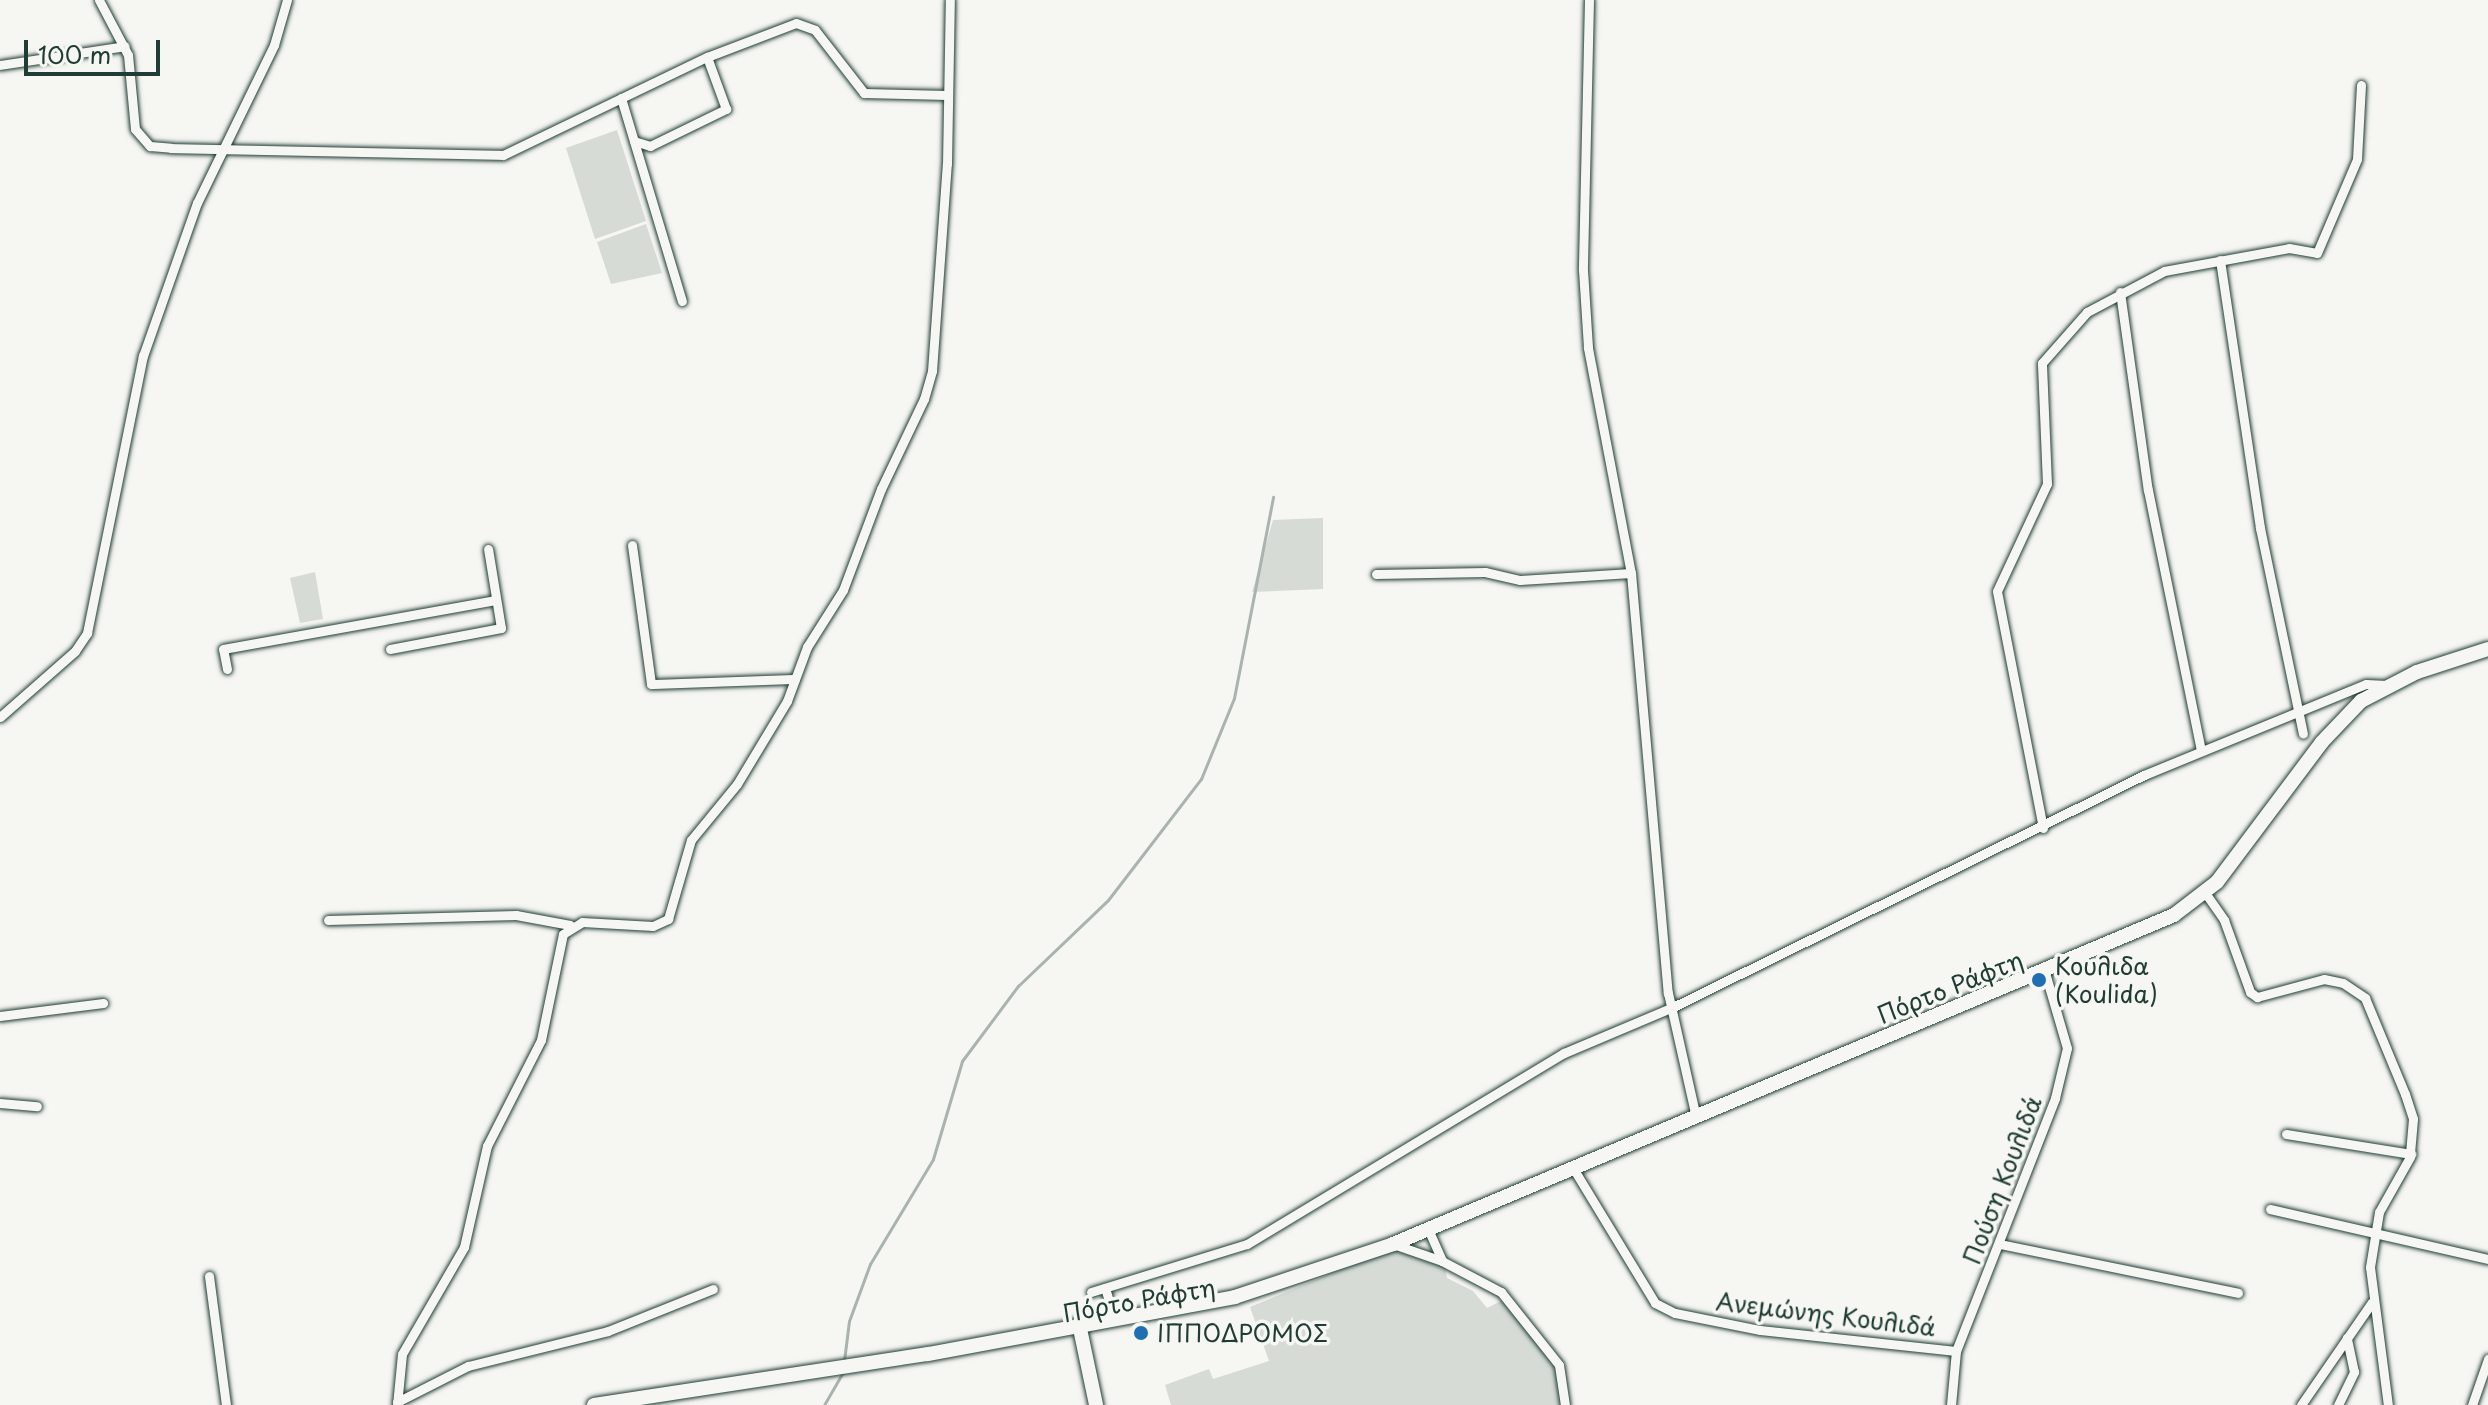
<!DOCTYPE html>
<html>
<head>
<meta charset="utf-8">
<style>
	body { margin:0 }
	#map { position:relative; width:2488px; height:1405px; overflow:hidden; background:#f6f6f2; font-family:"Playpen Sans",sans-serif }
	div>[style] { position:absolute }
	.green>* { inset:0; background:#d6dbd6 }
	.stream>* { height:3px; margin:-1.5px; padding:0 1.5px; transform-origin:1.5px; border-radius:1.5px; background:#aab3ae }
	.roads { filter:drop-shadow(0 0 2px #1f3d34) drop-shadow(0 0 2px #1f3d34) }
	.street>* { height:9px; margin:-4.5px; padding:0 4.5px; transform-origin:4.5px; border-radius:4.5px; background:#f6f6f2 }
	.secondary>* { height:14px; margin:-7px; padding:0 7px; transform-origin:7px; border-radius:7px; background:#f6f6f2 }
	.dots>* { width:22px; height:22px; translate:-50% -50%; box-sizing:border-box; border:4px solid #f6f6f2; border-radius:50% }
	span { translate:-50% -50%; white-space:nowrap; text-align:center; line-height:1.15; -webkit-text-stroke:7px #f6f6f2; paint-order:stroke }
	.poi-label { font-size:24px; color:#1f3d34 }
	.left { translate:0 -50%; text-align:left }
	.street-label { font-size:24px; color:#1f3d34 }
	.scale { position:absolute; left:24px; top:40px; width:136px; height:36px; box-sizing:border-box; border:4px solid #1f3d34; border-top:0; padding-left:10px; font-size:24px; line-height:28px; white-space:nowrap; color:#1f3d34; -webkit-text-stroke:6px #f6f6f2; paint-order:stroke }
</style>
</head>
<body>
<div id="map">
	<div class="green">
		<i style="clip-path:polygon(617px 130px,646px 221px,595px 239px,566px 148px)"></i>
		<i style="clip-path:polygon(646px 224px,662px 273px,611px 284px,597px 242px)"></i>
		<i style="clip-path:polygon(1323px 518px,1323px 589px,1252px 592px,1273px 520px)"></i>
		<i style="clip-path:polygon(315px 572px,323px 619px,300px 623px,290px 578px)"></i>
		<i style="clip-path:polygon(1395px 1247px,1445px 1266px,1447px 1278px,1473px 1291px,1487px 1308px,1505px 1299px,1556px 1367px,1561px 1405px,1171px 1405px,1165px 1385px,1209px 1369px,1213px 1379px,1269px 1361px,1250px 1307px)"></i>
	</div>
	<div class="stream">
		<i style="left:844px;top:1361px;width:40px;rotate:-82.9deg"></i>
		<i style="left:849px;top:1321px;width:61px;rotate:-69.8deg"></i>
		<i style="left:870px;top:1264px;width:122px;rotate:-59deg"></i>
		<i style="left:933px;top:1159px;width:102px;rotate:-73.5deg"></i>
		<i style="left:962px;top:1061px;width:94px;rotate:-53.3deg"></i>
		<i style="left:1018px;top:986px;width:124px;rotate:-43.7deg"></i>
		<i style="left:1108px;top:900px;width:153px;rotate:-52.5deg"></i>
		<i style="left:1201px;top:779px;width:87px;rotate:-67.8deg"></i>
		<i style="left:1234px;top:698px;width:205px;rotate:-79deg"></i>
		<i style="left:824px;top:1405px;width:38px;rotate:-60deg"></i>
	</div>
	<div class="roads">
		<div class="street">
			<i style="left:99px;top:0;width:62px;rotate:62.2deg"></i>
			<i style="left:128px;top:55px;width:74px;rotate:84.6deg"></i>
			<i style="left:135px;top:129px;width:23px;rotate:49deg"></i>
			<i style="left:150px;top:146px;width:21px;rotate:5deg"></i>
			<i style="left:171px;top:148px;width:332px;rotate:1.2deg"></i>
			<i style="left:503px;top:155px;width:226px;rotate:-25.7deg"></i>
			<i style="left:707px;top:57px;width:95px;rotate:-20.9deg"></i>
			<i style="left:796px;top:23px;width:20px;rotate:20deg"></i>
			<i style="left:815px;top:30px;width:80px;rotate:52.1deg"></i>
			<i style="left:864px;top:93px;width:83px;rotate:1.4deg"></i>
			<i style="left:1589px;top:0;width:270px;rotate:91.3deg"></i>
			<i style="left:1583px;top:270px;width:78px;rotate:86.3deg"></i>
			<i style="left:1588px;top:348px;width:229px;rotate:79.2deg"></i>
			<i style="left:1631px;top:573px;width:422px;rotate:85deg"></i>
			<i style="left:1668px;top:993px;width:123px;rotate:77.3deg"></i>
			<i style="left:0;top:65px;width:126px;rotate:-8.6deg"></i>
			<i style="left:621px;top:98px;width:212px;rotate:73.3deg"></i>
			<i style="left:634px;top:141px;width:17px;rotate:17deg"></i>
			<i style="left:650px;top:146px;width:85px;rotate:-26deg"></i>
			<i style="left:726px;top:109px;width:55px;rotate:-110.1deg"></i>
			<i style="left:2220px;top:260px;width:271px;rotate:81.5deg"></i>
			<i style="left:2260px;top:528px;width:210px;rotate:78.2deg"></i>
			<i style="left:2120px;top:292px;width:200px;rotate:82deg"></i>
			<i style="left:2148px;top:490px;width:266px;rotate:78.5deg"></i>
			<i style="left:632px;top:545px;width:140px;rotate:82.2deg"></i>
			<i style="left:651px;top:684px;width:144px;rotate:-2deg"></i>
			<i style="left:1376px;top:574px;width:109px;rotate:-1.1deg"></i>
			<i style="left:1485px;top:572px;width:36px;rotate:13deg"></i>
			<i style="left:1520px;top:580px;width:111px;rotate:-3.6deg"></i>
			<i style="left:390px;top:649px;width:113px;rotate:-10.7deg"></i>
			<i style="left:501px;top:628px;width:80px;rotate:-99.3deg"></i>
			<i style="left:227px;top:669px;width:20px;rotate:-101deg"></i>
			<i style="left:223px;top:649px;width:277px;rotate:-10.2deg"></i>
			<i style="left:0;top:717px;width:100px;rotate:-41.3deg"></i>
			<i style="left:75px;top:651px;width:22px;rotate:-56deg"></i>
			<i style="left:87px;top:633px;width:283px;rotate:-78.6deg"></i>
			<i style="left:143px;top:356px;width:162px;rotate:-70.6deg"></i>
			<i style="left:197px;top:203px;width:176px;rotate:-64deg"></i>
			<i style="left:274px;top:45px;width:47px;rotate:-73.9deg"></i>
			<i style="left:2043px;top:828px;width:241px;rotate:-101deg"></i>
			<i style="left:1997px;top:591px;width:118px;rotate:-65deg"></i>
			<i style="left:2047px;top:484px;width:121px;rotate:-92.4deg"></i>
			<i style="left:2042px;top:363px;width:68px;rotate:-48.6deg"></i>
			<i style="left:2087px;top:312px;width:87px;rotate:-28deg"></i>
			<i style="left:2164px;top:271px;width:127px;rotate:-10.4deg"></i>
			<i style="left:2289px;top:248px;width:28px;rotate:10deg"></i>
			<i style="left:2317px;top:253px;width:102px;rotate:-66.9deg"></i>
			<i style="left:2357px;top:159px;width:74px;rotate:-86.9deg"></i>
			<i style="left:2206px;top:894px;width:32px;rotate:55deg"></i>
			<i style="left:2224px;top:920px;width:77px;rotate:70.1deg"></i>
			<i style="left:2250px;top:992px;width:9px;rotate:36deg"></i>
			<i style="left:2257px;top:997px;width:69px;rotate:-15deg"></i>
			<i style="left:2324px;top:979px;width:19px;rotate:12deg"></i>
			<i style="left:2343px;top:983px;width:27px;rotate:34deg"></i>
			<i style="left:2365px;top:998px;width:104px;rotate:67.4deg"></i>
			<i style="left:2405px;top:1094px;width:26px;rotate:72deg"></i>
			<i style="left:2413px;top:1119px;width:38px;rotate:95deg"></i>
			<i style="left:2410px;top:1157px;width:63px;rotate:119.4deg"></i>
			<i style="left:2379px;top:1212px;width:56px;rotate:99.3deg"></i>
			<i style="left:2370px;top:1267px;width:139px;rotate:82.6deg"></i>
			<i style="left:328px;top:920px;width:188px;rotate:-1.5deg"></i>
			<i style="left:516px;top:915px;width:55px;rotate:10.5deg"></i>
			<i style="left:0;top:1016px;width:104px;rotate:-7.2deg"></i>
			<i style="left:0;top:1103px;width:37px;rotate:5deg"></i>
			<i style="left:2286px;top:1134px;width:127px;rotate:9.1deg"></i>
			<i style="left:1573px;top:1168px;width:158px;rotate:58.7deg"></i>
			<i style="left:1655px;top:1303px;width:22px;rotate:27deg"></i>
			<i style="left:1675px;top:1313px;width:87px;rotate:11.3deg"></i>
			<i style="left:1760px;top:1330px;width:197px;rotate:6.1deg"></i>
			<i style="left:1956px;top:1351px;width:54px;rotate:95.3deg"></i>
			<i style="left:2270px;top:1209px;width:224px;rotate:12.9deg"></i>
			<i style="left:1428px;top:1229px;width:35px;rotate:66deg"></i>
			<i style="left:1393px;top:1244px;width:52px;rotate:19.1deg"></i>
			<i style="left:1442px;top:1261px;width:67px;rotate:27.7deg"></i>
			<i style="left:1501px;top:1292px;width:93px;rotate:51.5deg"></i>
			<i style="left:1559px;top:1365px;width:40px;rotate:81.5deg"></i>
			<i style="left:2000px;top:1244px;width:243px;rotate:11.6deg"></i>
			<i style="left:209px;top:1276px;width:130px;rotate:82.5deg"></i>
			<i style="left:1105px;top:1288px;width:31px;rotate:73deg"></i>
			<i style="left:1091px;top:1292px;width:163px;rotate:-17.1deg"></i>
			<i style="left:1247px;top:1244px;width:370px;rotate:-31.1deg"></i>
			<i style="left:1564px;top:1053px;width:118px;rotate:-22.9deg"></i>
			<i style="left:1673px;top:1007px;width:525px;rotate:-26.22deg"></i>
			<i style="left:2144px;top:775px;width:240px;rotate:-22.3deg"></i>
			<i style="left:2366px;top:684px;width:21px;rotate:3deg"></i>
			<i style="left:1956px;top:1351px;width:272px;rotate:-68.6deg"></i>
			<i style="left:2055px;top:1098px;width:51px;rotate:-76.5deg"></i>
			<i style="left:2067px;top:1048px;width:78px;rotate:-106.3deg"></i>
			<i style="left:397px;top:1402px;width:80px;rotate:-26.9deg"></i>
			<i style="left:468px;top:1366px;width:144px;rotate:-14deg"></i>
			<i style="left:608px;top:1331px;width:113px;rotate:-21.8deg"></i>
			<i style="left:397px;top:1405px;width:51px;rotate:-84.4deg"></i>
			<i style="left:402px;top:1354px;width:124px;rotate:-59.9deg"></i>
			<i style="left:464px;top:1247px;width:104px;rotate:-77.2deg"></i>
			<i style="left:487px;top:1146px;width:119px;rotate:-63deg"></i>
			<i style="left:541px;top:1040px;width:108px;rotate:-78.3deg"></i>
			<i style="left:563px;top:934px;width:22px;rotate:-32deg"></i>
			<i style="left:582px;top:922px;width:71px;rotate:3.2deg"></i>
			<i style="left:653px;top:926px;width:17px;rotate:-25deg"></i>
			<i style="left:668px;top:919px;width:82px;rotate:-73.8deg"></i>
			<i style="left:691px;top:840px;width:72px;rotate:-50.6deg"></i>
			<i style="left:737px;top:784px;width:97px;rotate:-58.9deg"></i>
			<i style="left:787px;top:701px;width:58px;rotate:-69.7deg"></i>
			<i style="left:807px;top:647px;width:67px;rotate:-57.7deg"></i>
			<i style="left:843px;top:590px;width:108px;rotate:-69.4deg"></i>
			<i style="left:881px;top:489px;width:100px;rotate:-64.5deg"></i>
			<i style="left:924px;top:399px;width:29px;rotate:-74deg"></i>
			<i style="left:932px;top:371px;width:208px;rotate:-85.9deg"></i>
			<i style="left:947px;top:164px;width:164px;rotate:-89deg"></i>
			<i style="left:2301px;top:1405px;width:125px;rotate:-55.4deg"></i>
			<i style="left:2338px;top:1405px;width:37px;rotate:-64deg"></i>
			<i style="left:2354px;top:1372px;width:35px;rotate:-102deg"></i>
			<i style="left:2472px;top:1405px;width:49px;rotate:-70.8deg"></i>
		</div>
		<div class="secondary">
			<i style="left:1079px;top:1324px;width:83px;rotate:78.1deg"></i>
			<i style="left:594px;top:1405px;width:338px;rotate:-8.7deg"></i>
			<i style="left:928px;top:1354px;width:312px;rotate:-10.5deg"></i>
			<i style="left:1235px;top:1297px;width:167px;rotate:-18.5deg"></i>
			<i style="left:1393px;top:1244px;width:847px;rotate:-22.84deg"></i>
			<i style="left:2174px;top:915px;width:54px;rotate:-37.5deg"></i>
			<i style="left:2217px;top:882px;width:175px;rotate:-53.1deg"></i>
			<i style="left:2322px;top:742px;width:57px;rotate:-46.4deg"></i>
			<i style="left:2361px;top:701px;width:63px;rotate:-27.4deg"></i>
			<i style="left:2417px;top:672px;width:75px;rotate:-17.9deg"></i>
		</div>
	</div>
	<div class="dots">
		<i style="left:2039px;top:980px;background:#1f6fb2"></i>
		<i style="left:1141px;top:1333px;background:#1f6fb2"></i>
	</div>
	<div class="poi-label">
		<span class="left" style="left:2055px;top:980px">Κουλιδα<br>(Koulida)</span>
		<span class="left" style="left:1157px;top:1333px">ΙΠΠΟΔΡΟΜΟΣ</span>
	</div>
	<div class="street-label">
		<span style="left:1950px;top:987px;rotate:-22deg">Πόρτο Ράφτη</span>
		<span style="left:2002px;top:1180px;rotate:-69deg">Πούση Κουλιδά</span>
		<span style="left:1139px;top:1300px;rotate:-10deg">Πόρτο Ράφτη</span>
		<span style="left:1826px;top:1314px;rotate:7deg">Ανεμώνης Κουλιδά</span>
	</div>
	<div class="scale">100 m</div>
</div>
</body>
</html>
